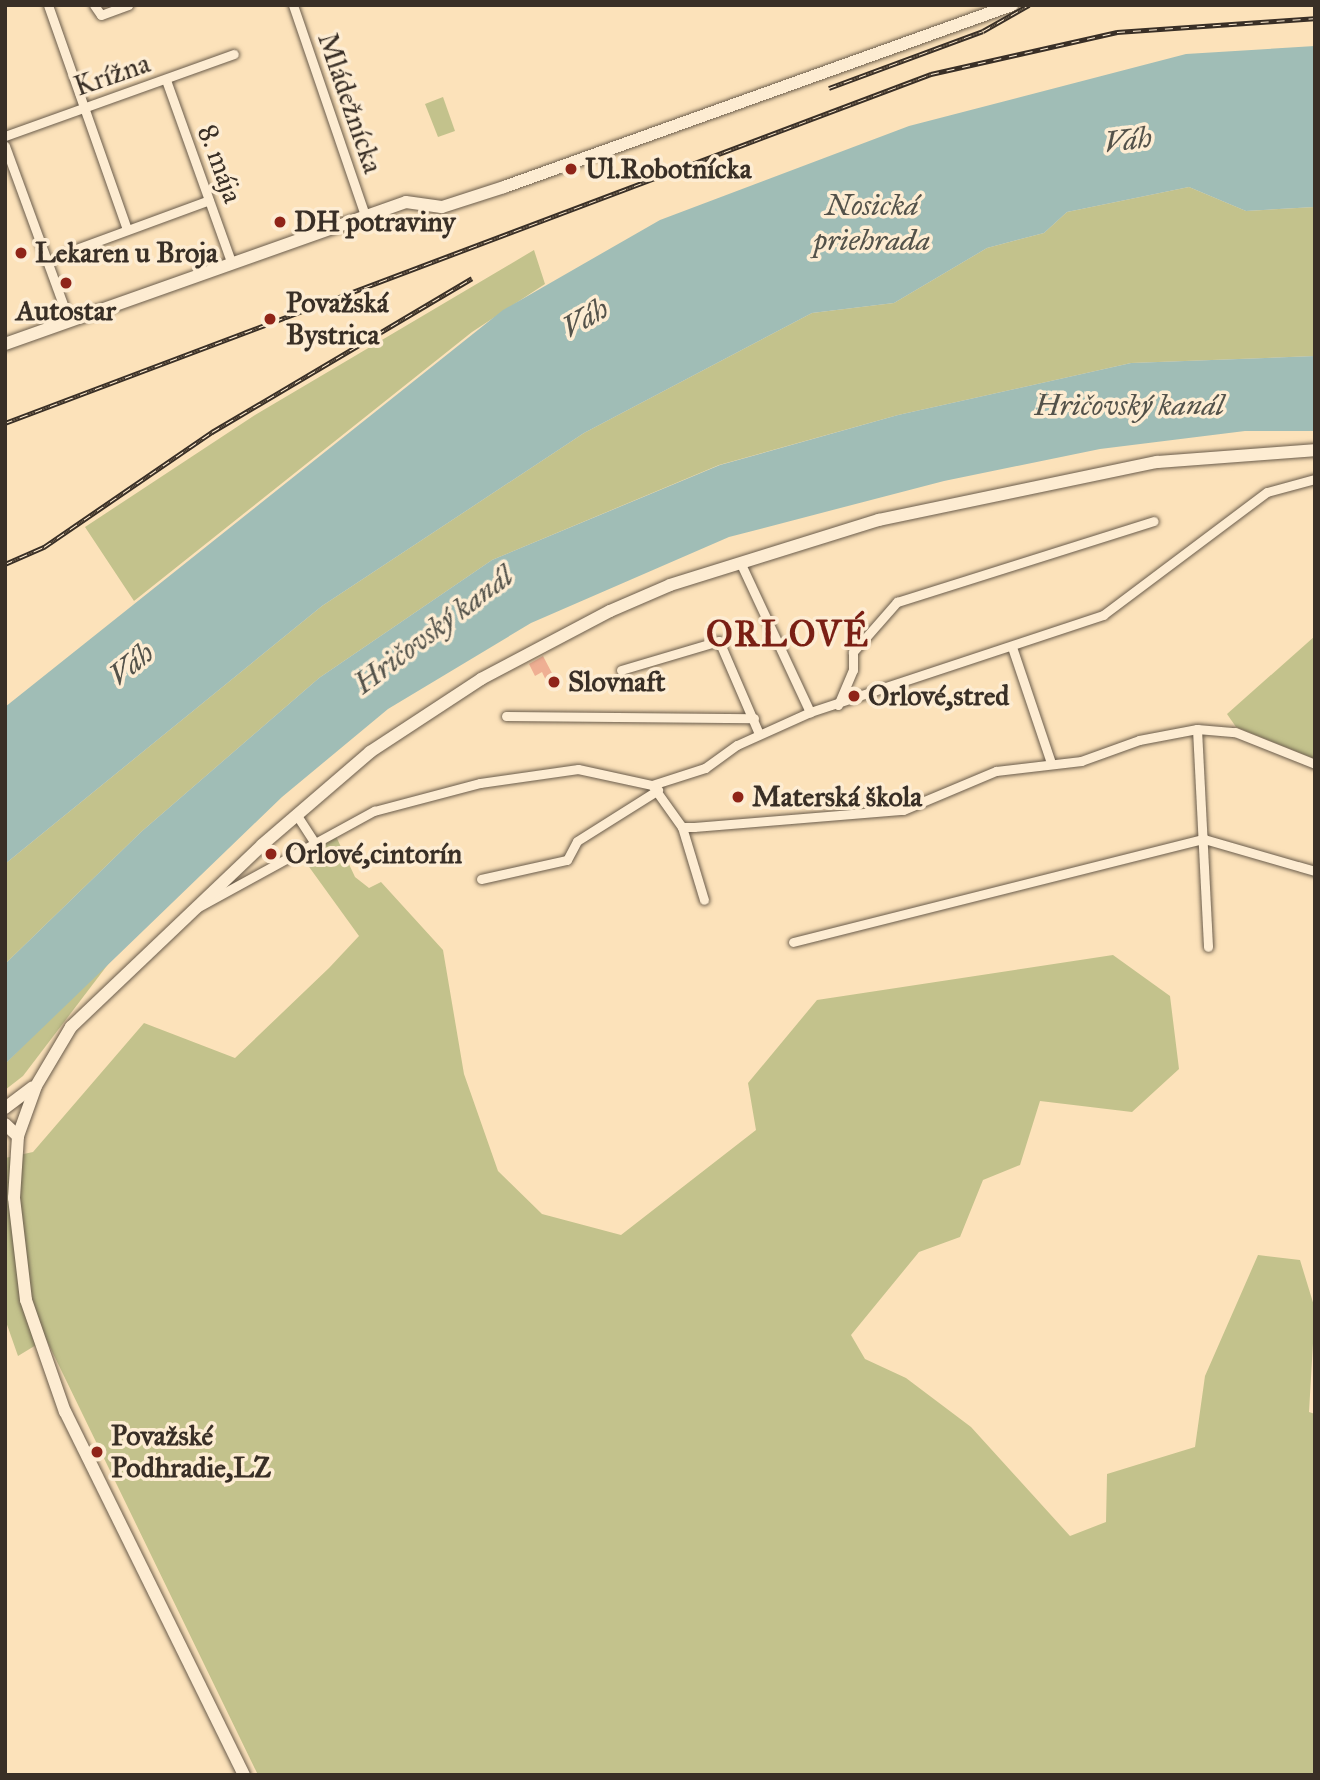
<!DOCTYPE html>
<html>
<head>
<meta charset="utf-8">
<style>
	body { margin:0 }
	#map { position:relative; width:1320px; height:1780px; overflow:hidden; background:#fce2ba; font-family:"IM FELL Great Primer",serif }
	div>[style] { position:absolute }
	.green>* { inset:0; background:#c3c28c }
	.water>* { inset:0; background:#a0bdb6 }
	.building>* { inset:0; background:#efaf93 }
	.street-tunnel>* { height:9px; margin-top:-4.5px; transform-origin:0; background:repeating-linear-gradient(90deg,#d5be9c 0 9px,transparent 0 13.5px) }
	.roads { filter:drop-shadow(0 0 2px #6a5c4b) drop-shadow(0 0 2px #6a5c4b) }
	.street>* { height:9px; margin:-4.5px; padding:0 4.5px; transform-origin:4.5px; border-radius:4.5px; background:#fdecd2 }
	.secondary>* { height:12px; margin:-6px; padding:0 6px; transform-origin:6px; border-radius:6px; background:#fdecd2 }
	.rail>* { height:5px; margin-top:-2.5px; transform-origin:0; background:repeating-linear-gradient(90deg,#fdecd2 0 8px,#392f26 0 16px); box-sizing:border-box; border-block:2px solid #392f26 }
	.dots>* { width:19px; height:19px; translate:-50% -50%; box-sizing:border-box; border:4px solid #fdecd2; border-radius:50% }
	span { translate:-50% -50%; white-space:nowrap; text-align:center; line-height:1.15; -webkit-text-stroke:7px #fdecd2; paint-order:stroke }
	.street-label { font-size:28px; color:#392f26 }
	.poi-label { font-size:28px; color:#392f26; font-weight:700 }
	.left { translate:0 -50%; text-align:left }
	.water-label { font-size:30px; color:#53524a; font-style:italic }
	.district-label { font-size:35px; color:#7a1f14; font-weight:700; letter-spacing:2px }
	.frame { position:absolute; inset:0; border:7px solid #392f26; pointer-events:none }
</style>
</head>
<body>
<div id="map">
	<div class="green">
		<i style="clip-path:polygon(443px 97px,455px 131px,438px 137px,425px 104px)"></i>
		<i style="clip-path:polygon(1189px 187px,1246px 211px,1315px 207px,1315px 356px,1131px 363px,898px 415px,719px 465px,492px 560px,319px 678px,141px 832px,5px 964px,5px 864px,322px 606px,584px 433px,812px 313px,894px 303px,987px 248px,1044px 233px,1067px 212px)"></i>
		<i style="clip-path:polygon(534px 250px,545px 284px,472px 332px,134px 601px,85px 527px,255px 415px)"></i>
		<i style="clip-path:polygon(1315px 636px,1315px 759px,1236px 727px,1227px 714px)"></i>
		<i style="clip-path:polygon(334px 832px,355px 877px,369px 888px,381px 882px,443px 950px,464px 1074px,498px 1171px,542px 1214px,621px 1235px,756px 1130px,748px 1083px,817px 1000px,1113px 955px,1170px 996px,1179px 1069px,1132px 1112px,1040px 1101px,1020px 1165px,983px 1180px,960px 1237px,919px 1252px,851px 1335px,865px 1359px,906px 1378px,971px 1427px,1070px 1536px,1106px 1522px,1107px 1474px,1195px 1447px,1205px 1376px,1258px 1255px,1300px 1260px,1315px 1309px,1309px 1412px,1315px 1414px,1315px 1775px,258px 1775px,46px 1339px,18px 1356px,5px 1319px,5px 1158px,33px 1152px,144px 1023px,235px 1058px,329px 968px,359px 936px,299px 853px)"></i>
		<i style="clip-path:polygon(125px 942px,23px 1076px,5px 1090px,5px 1064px)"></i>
	</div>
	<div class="water">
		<i style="clip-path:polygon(1315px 46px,1315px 207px,1246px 211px,1189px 187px,1067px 212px,1044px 233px,987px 248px,894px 303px,812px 313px,584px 433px,322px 606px,5px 864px,5px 707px,503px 310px,660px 220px,909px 126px,1186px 54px)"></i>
		<i style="clip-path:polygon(1315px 356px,1315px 431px,1245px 431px,1100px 449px,944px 481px,729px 537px,531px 623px,388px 709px,282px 797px,5px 1064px,5px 964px,141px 832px,319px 678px,492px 560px,720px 465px,898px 415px,1131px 363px)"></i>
	</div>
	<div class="building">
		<i style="clip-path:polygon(543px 656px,554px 677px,563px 686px,551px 691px,542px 672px,535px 676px,529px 664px)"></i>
	</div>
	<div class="street-tunnel">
		<i style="left:54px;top:257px;width:15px;rotate:-20deg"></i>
	</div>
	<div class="roads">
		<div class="street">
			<i style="left:48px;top:5px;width:238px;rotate:70.6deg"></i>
			<i style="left:94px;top:5px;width:12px;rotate:55deg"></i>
			<i style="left:101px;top:15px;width:29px;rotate:-20deg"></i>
			<i style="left:293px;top:5px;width:222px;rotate:71.1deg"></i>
			<i style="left:166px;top:80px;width:193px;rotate:70.3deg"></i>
			<i style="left:5px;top:136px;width:243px;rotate:-19.7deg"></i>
			<i style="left:5px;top:146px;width:186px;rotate:69.9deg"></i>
			<i style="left:68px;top:252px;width:150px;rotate:-20.2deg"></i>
			<i style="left:740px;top:562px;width:166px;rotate:65deg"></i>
			<i style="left:1012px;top:647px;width:122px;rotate:71.4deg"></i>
			<i style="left:621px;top:670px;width:102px;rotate:-16.5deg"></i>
			<i style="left:719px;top:641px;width:101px;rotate:66.7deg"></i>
			<i style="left:838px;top:705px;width:38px;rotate:-67deg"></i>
			<i style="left:853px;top:670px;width:18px;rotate:-90deg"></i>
			<i style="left:853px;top:652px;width:67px;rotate:-48.7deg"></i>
			<i style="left:897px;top:602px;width:269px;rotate:-17.5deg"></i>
			<i style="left:506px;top:716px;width:248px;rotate:0.5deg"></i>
			<i style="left:1197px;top:729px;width:218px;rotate:87.1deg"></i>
			<i style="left:652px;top:785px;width:56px;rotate:-17.8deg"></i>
			<i style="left:705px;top:768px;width:39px;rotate:-36deg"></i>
			<i style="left:737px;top:745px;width:80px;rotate:-24.3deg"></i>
			<i style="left:810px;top:712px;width:309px;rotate:-18.3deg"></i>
			<i style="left:1103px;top:615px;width:205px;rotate:-36.9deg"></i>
			<i style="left:1267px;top:492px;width:50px;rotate:-15.2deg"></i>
			<i style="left:296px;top:814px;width:31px;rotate:57deg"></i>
			<i style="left:682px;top:827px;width:76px;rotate:73.2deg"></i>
			<i style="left:481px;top:879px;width:88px;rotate:-12.5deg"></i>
			<i style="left:567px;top:860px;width:21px;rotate:-62deg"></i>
			<i style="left:577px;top:841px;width:96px;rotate:-32.2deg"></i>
			<i style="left:191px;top:911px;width:209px;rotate:-28.7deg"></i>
			<i style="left:374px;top:811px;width:110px;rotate:-14.8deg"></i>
			<i style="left:480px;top:783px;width:99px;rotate:-8.1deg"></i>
			<i style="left:578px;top:769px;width:76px;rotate:12.2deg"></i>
			<i style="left:652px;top:785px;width:52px;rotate:54.5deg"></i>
			<i style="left:682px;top:827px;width:12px"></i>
			<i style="left:694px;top:827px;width:210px;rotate:-4.7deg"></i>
			<i style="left:903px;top:810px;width:101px;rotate:-22.8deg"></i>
			<i style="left:996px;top:771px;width:86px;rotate:-6.7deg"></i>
			<i style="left:1081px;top:761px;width:62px;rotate:-19.9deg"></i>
			<i style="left:1139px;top:740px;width:59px;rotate:-10.7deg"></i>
			<i style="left:1197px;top:729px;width:38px;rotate:5deg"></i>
			<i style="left:1235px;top:732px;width:86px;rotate:21.8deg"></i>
			<i style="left:793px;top:942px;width:424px;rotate:-14.1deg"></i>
			<i style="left:1204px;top:839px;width:116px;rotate:16.1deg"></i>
		</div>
		<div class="secondary">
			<i style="left:5px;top:344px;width:425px;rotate:-19.5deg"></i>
			<i style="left:406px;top:202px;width:36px;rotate:8deg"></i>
			<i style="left:442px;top:207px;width:65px;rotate:-17.9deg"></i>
			<i style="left:504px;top:187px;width:540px;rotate:-19.71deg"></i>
			<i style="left:5px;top:1108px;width:34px;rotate:-37deg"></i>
			<i style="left:5px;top:1124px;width:18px;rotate:43deg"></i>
			<i style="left:244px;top:1775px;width:405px;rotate:-116.2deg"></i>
			<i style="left:65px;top:1412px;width:119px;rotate:-109.2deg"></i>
			<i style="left:26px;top:1300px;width:103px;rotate:-96.7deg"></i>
			<i style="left:14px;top:1198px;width:62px;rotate:-86.3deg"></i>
			<i style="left:18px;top:1136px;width:53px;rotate:-70.2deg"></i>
			<i style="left:36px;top:1086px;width:69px;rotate:-59.3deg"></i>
			<i style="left:71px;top:1027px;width:264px;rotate:-43.6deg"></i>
			<i style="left:262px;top:845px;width:143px;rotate:-40.7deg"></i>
			<i style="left:370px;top:752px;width:133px;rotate:-33.3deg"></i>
			<i style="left:481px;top:679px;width:146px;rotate:-27.8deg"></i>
			<i style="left:610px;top:611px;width:65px;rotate:-23.4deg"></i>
			<i style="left:670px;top:585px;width:219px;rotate:-17.3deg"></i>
			<i style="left:879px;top:520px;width:284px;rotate:-11.8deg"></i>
			<i style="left:1157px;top:462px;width:158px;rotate:-4.3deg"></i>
		</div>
	</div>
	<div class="rail">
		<i style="left:829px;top:88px;width:164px;rotate:-20.3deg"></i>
		<i style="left:983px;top:31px;width:53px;rotate:-29.5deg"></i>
		<i style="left:5px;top:423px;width:990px;rotate:-20.65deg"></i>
		<i style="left:931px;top:74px;width:191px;rotate:-12.7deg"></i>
		<i style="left:1117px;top:32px;width:198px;rotate:-4deg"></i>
		<i style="left:5px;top:564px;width:43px;rotate:-23.6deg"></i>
		<i style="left:44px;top:547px;width:204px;rotate:-34.4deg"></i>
		<i style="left:212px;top:432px;width:302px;rotate:-30.6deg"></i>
	</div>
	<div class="dots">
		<i style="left:571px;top:169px;background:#8f2418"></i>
		<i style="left:280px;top:222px;background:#8f2418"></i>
		<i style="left:21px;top:253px;background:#8f2418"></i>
		<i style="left:66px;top:283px;background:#8f2418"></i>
		<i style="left:270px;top:319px;background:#8f2418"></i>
		<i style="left:554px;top:682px;background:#8f2418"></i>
		<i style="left:854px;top:696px;background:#8f2418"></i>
		<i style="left:738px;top:797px;background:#8f2418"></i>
		<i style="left:271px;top:854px;background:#8f2418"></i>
		<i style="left:97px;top:1452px;background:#8f2418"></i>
	</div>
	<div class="street-label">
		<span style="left:112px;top:75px;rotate:-19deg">Krížna</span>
		<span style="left:350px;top:103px;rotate:71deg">Mládežnícka</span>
		<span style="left:220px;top:164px;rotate:70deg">8. mája</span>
	</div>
	<div class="poi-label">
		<span class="left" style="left:585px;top:169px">Ul.Robotnícka</span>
		<span class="left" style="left:294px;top:222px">DH potraviny</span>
		<span class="left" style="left:35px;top:253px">Lekaren u Broja</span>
		<span class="left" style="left:286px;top:319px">Považská<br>Bystrica</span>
		<span style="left:66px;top:311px">Autostar</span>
		<span class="left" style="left:568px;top:682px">Slovnaft</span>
		<span class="left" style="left:868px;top:696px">Orlové,stred</span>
		<span class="left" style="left:752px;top:797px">Materská škola</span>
		<span class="left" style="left:285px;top:854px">Orlové,cintorín</span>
		<span class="left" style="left:111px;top:1452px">Považské<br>Podhradie,LZ</span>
	</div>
	<div class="water-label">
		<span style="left:1128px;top:140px;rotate:-7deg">Váh</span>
		<span style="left:872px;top:222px">Nosická<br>priehrada</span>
		<span style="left:585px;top:318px;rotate:-30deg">Váh</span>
		<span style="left:1129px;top:405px">Hričovský kanál</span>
		<span style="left:433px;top:630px;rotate:-37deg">Hričovský kanál</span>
		<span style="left:131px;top:664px;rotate:-39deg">Váh</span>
	</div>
	<div class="district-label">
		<span style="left:788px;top:635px">ORLOVÉ</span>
	</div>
	<div class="frame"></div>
</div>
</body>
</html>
